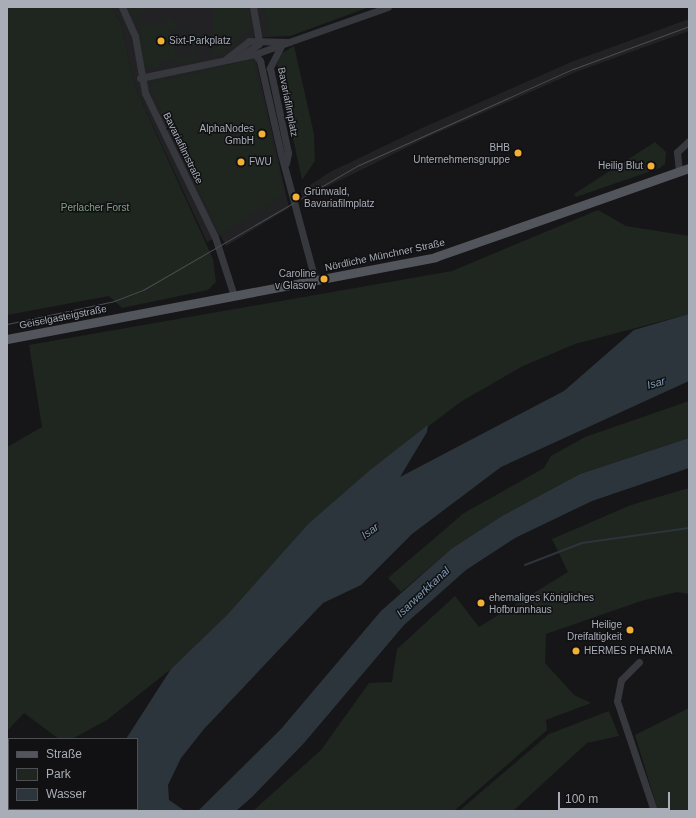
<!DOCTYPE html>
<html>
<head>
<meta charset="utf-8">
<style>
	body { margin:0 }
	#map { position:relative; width:696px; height:818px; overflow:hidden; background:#161618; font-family:Arial,sans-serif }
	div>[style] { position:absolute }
	.built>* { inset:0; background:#222225 }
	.green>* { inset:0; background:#1e261f }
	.water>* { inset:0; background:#2c353c }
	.stream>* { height:2px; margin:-1px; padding:0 1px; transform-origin:1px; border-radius:1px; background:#2c353c }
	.minor>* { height:7px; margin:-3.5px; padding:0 3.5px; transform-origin:3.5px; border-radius:3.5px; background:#37383d }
	.major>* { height:9px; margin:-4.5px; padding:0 4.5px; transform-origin:4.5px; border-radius:4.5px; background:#53555c }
	.tram>* { height:1px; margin:-0.5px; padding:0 0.5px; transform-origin:0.5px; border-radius:0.5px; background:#4a4c52 }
	.dots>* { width:11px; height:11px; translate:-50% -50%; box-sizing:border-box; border:2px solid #111113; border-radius:50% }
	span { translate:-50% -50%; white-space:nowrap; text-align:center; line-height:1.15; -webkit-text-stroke:3px #111113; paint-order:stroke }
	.poi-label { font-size:10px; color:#a8adb8 }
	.left { translate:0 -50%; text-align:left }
	.right { translate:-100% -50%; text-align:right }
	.street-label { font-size:10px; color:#a8adb8 }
	.park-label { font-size:10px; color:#7fa381 }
	.water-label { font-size:11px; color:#7f9bb3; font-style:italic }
	.frame { position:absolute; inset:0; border:8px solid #a8adb8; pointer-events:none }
	.legend { position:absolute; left:8px; top:738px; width:130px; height:72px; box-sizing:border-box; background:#111113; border:1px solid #4d4f55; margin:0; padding:5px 7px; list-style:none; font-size:12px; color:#a8adb8 }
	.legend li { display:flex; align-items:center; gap:8px; height:20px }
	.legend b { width:20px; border:1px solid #4d4f55 }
	.scale { position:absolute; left:558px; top:792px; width:112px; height:18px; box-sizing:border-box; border:2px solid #a8adb8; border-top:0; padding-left:5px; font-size:12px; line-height:14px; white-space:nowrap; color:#a8adb8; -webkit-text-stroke:3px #111113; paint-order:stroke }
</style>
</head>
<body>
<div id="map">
	<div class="built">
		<i style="clip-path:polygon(111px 7px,369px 7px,290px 36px,251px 38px,289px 208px,226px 246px,220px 235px,207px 242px,135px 87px,121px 23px)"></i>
		<i style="clip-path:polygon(689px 19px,689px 31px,576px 72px,426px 138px,302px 199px,301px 191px,330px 172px,422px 128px,571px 62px)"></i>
	</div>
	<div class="green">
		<i style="clip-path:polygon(7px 7px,111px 7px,121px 23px,135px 87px,213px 259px,216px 282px,208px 290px,122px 308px,109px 296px,7px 315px)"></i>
		<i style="clip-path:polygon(126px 7px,148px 7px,148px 12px,139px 12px,139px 24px,168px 25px,168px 19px,172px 19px,179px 28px,171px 30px,177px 59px,193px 56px,187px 27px,191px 26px,198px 60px,178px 64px,177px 59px,159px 63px,160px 68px,148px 67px,143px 60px,139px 24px)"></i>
		<i style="clip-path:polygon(213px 7px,248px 7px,251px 28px,223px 53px,212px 56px,209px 43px,202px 42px,213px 40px)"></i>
		<i style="clip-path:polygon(264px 7px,369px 7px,290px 36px,269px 35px)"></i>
		<i style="clip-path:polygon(294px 46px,314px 134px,315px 161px,302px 180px,277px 64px,282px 53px)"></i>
		<i style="clip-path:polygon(253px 59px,284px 194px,220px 235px,150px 87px,152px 83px)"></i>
		<i style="clip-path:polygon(655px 142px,666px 152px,665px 164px,660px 168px,576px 197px,574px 194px)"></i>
		<i style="clip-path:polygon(598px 210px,626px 226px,689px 236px,689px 314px,575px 344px,523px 366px,462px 401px,370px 470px,308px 524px,227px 615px,171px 669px,107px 720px,72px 739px,59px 739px,24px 713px,7px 731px,7px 447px,42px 427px,29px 345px,452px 271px)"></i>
		<i style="clip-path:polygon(689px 401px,689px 438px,580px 474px,502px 516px,451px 549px,401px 592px,388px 578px,464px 513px,544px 468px,551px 456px,585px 437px)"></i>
		<i style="clip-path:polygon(689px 488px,689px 594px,677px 592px,641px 601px,546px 634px,545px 663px,574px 695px,591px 703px,546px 720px,547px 730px,454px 811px,253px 811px,321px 750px,369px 683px,392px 682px,397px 649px,455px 596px,479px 627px,568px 572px,552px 539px,631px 505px)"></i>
		<i style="clip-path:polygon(689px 708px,689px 811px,658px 811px,635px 735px)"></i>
		<i style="clip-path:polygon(609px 711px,619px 736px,587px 743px,513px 811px,459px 811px,549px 734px)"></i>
	</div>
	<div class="water">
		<i style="clip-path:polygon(689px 314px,689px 381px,501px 467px,412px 534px,361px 585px,323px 603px,204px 729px,181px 758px,168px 785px,169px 800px,185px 811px,101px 811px,137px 809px,137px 739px,126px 739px,171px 669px,227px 615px,308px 524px,370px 470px,428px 425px,427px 432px,400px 477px,564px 391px,634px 330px)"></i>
		<i style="clip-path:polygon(689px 438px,689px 468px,592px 501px,515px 538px,466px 570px,404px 625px,304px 743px,252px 797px,236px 811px,198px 811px,281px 729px,381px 611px,451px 549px,502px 516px,580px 474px)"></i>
	</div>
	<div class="stream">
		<i style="left:525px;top:565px;width:61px;rotate:-21.1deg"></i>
		<i style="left:582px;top:543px;width:108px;rotate:-8deg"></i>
	</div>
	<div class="minor">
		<i style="left:122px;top:7px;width:32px;rotate:66deg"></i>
		<i style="left:135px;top:36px;width:58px;rotate:80deg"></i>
		<i style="left:145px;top:93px;width:160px;rotate:64.1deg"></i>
		<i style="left:215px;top:237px;width:62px;rotate:72.1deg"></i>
		<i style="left:253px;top:7px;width:36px;rotate:80deg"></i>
		<i style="left:281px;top:46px;width:25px;rotate:117deg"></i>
		<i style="left:270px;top:68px;width:87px;rotate:78deg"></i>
		<i style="left:288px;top:153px;width:10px;rotate:101deg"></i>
		<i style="left:255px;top:54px;width:9px;rotate:54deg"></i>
		<i style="left:260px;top:61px;width:95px;rotate:77.3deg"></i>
		<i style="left:281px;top:154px;width:131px;rotate:74.9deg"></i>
		<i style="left:242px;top:55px;width:20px;rotate:-33deg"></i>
		<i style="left:226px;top:59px;width:29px;rotate:-38deg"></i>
		<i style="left:249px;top:41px;width:40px;rotate:1.4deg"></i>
		<i style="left:140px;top:78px;width:117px;rotate:-11.8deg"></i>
		<i style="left:255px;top:54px;width:141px;rotate:-19.5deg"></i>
		<i style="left:679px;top:171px;width:19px;rotate:-96deg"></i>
		<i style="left:677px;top:152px;width:16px;rotate:-43deg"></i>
		<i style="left:639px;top:662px;width:25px;rotate:135deg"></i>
		<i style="left:621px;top:680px;width:21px;rotate:101deg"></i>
		<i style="left:617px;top:701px;width:116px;rotate:71.4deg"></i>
	</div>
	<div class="major">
		<i style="left:7px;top:339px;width:436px;rotate:-10.8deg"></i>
		<i style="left:435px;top:257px;width:269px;rotate:-19.3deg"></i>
	</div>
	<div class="tram">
		<i style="left:7px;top:324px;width:109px;rotate:-12.1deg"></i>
		<i style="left:114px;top:301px;width:31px;rotate:-21deg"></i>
		<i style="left:143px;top:290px;width:250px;rotate:-30.1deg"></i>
		<i style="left:359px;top:165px;width:235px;rotate:-24.2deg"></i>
		<i style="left:573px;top:69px;width:124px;rotate:-20.3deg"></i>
	</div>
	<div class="dots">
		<i style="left:161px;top:41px;background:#f2b134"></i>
		<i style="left:262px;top:134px;background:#f2b134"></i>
		<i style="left:518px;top:153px;background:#f2b134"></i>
		<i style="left:241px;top:162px;background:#f2b134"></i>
		<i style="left:651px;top:166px;background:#f2b134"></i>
		<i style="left:296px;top:197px;background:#f2b134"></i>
		<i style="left:324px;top:279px;background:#f2b134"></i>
		<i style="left:481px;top:603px;background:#f2b134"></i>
		<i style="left:630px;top:630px;background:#f2b134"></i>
		<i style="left:576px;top:651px;background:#f2b134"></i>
	</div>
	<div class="poi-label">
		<span class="left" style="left:169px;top:41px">Sixt-Parkplatz</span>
		<span class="right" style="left:254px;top:134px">AlphaNodes<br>GmbH</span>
		<span class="right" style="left:510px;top:153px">BHB<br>Unternehmensgruppe</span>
		<span class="left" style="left:249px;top:162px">FWU</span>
		<span class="right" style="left:643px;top:166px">Heilig Blut</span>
		<span class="left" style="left:304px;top:197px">Grünwald,<br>Bavariafilmplatz</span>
		<span class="right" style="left:316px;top:279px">Caroline<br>v Glasow</span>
		<span class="left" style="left:489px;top:603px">ehemaliges Königliches<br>Hofbrunnhaus</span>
		<span class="right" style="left:622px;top:630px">Heilige<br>Dreifaltigkeit</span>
		<span class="left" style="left:584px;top:651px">HERMES PHARMA</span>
	</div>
	<div class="street-label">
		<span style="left:288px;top:102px;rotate:79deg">Bavariafilmplatz</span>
		<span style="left:183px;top:148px;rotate:64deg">Bavariafilmstraße</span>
		<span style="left:385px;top:255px;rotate:-12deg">Nördliche Münchner Straße</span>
		<span style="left:63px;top:317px;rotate:-11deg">Geiselgasteigstraße</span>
	</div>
	<div class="park-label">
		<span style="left:95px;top:208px">Perlacher Forst</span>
	</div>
	<div class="water-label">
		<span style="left:656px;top:383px;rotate:-16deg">Isar</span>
		<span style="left:370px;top:531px;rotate:-36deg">Isar</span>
		<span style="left:423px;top:592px;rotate:-43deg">Isarwerkkanal</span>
	</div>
	<div class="frame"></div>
	<ul class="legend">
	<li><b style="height:5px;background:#53555c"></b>Straße</li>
	<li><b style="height:11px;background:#1e261f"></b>Park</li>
	<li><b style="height:11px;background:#2c353c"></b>Wasser</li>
	</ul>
	<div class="scale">100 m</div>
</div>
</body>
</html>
